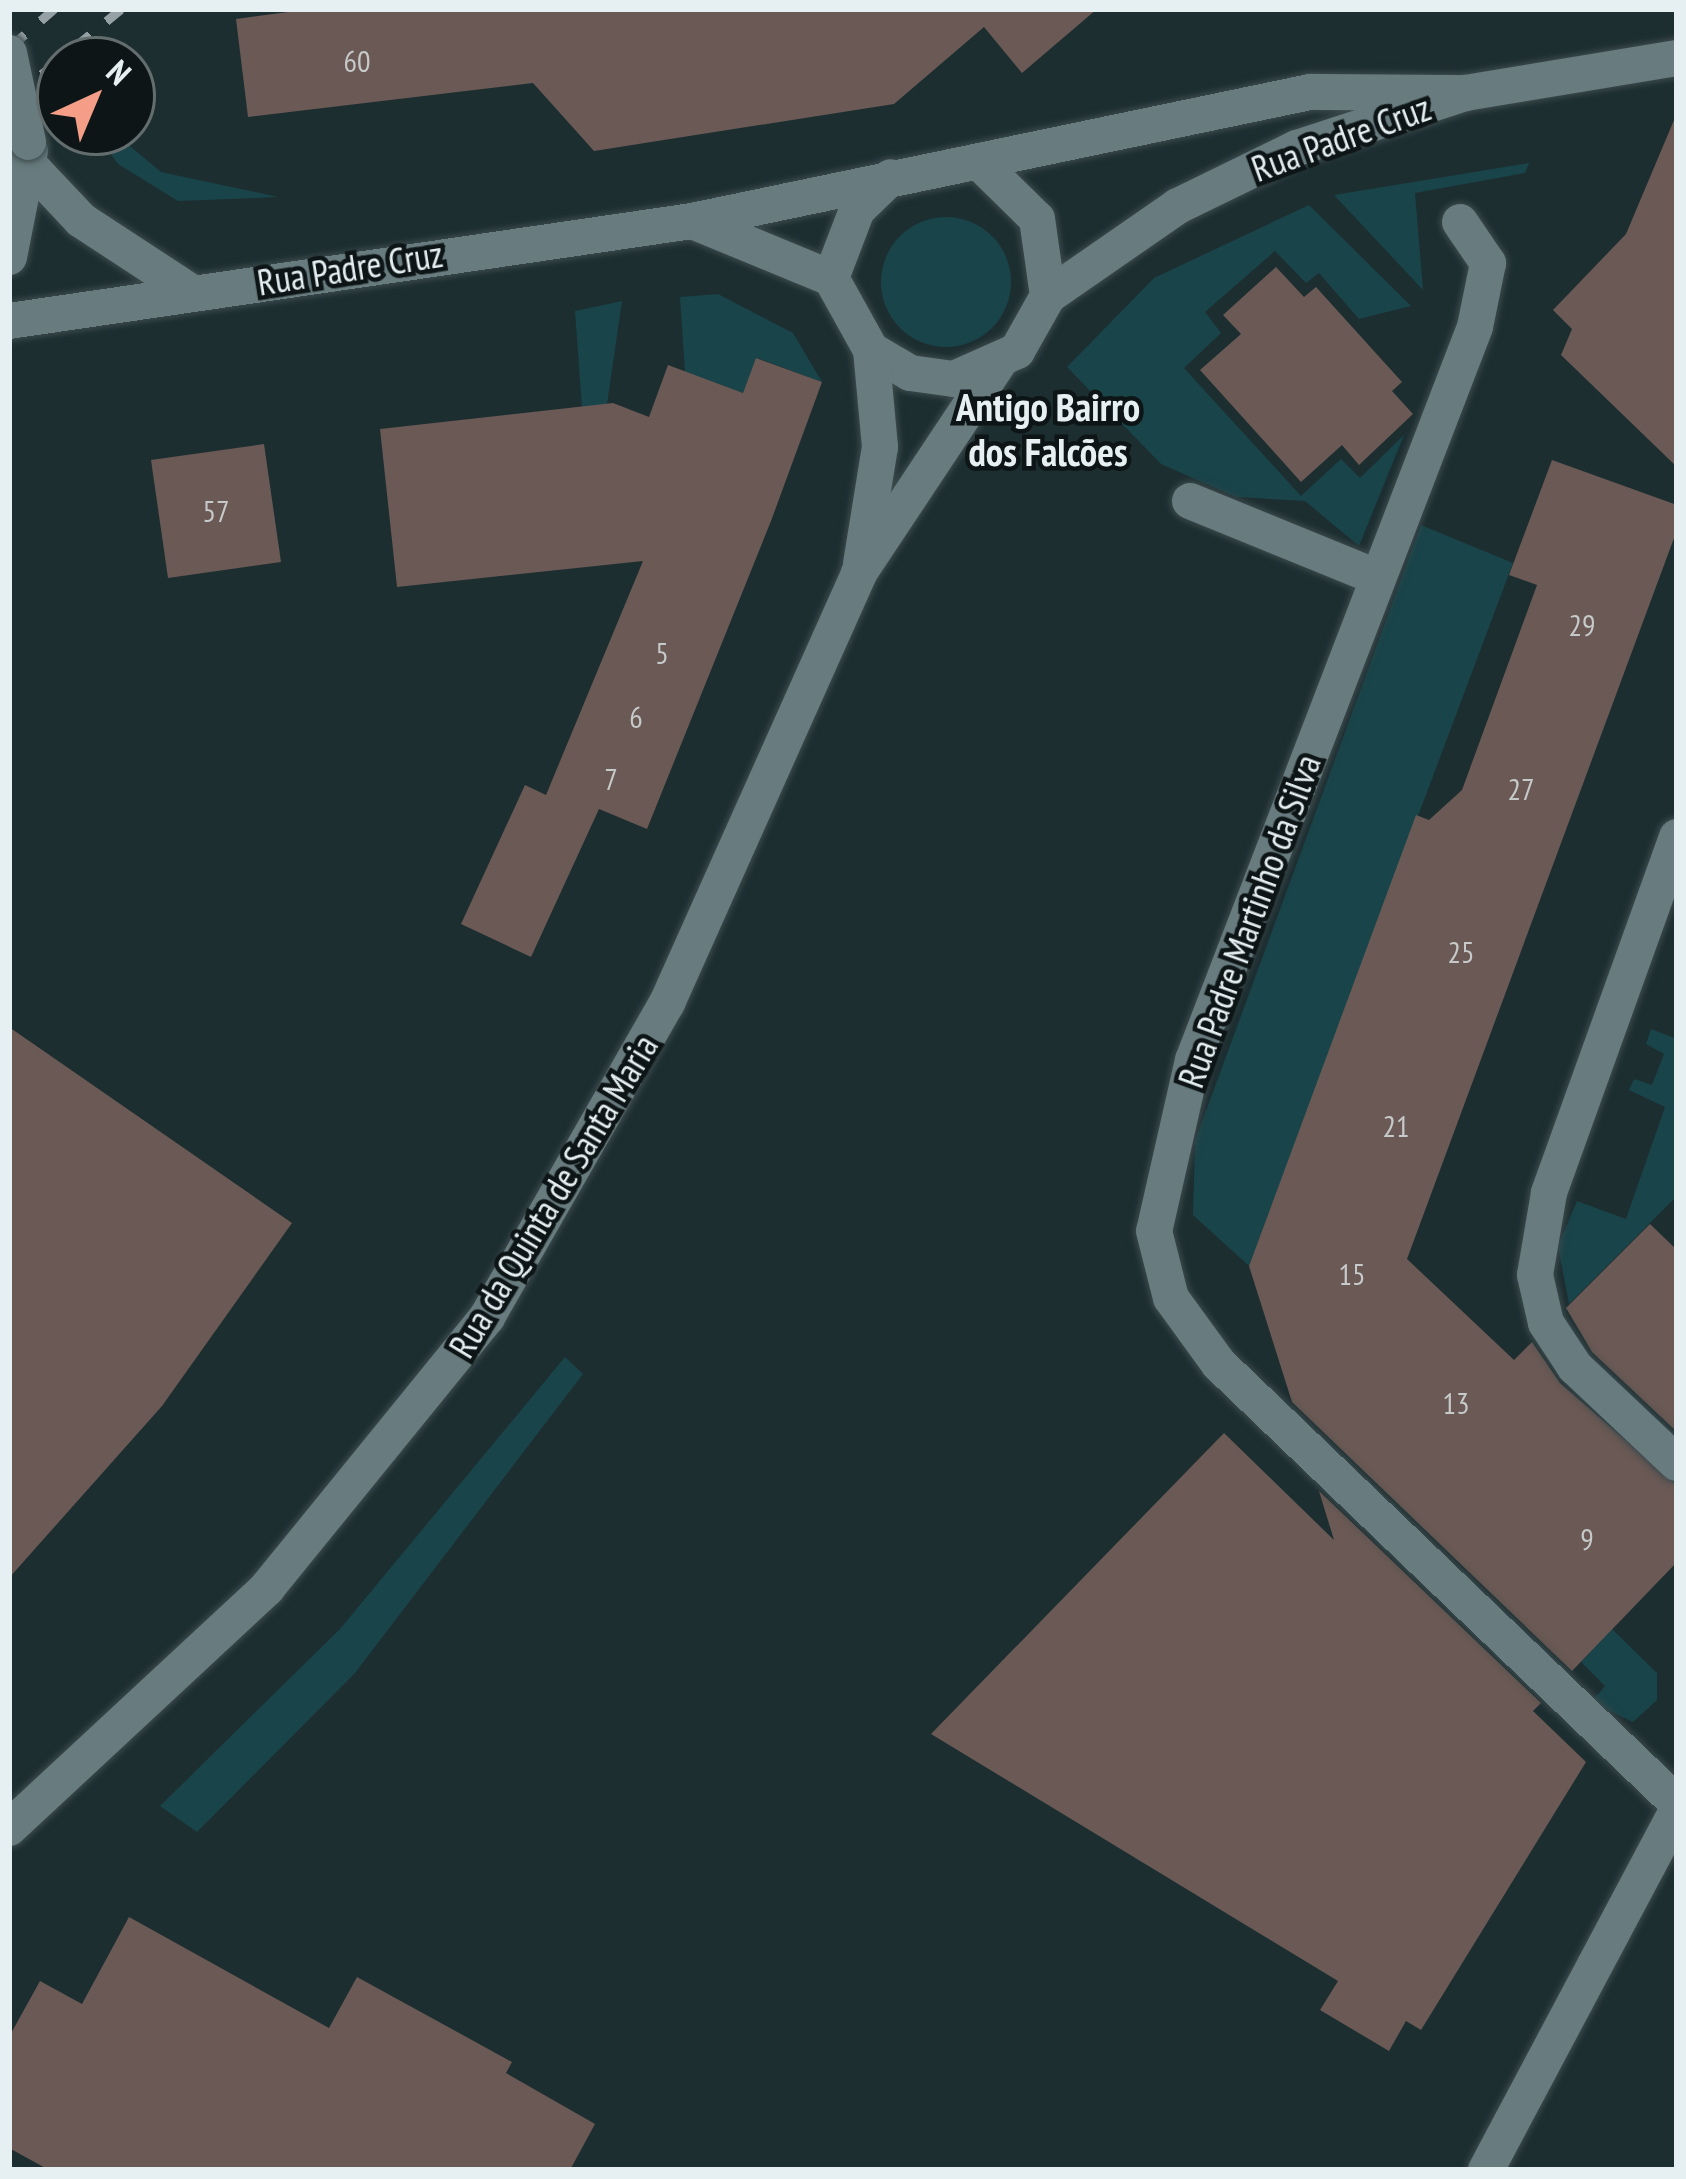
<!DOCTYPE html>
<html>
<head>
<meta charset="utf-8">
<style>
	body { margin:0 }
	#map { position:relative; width:1686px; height:2179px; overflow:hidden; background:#1d2e31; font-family:"PT Sans Narrow",sans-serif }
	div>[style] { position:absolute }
	.green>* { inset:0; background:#194449 }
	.round { border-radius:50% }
	.building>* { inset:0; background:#6a5954 }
	.roads { filter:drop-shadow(0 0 3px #3c4a4d) drop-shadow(0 0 3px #3c4a4d) }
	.minor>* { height:36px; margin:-18px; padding:0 18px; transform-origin:18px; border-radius:18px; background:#687b7e }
	.rail>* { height:9px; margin-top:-4.5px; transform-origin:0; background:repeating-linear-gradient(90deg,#95a1a4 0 21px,transparent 0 42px) }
	.bridges { filter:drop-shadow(0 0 3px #3c4a4d) drop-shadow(0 0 3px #3c4a4d) }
	.minor-bridge>* { height:36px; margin:-18px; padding:0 18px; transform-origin:18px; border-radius:18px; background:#687b7e }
	span { translate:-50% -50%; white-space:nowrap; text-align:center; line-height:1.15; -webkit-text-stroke:9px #0d1516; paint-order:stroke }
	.number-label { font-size:30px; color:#c7caca }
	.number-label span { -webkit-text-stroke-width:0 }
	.street-label { font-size:36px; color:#e6f0f2 }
	.neighbourhood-label { font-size:39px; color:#e6f0f2; font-weight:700 }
	.frame { position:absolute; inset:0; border:12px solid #e6f0f2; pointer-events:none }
	.north { position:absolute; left:36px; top:36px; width:120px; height:120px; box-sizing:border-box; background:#0d1516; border:3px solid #646d6e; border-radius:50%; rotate:44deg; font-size:33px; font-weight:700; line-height:48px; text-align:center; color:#e6f0f2 }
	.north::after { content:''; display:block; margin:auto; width:42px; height:54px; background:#f49e87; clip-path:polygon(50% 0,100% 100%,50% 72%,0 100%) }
</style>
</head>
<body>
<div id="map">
	<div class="green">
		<i style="clip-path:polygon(95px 132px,113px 132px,161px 172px,278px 197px,178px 201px,118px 164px)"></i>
		<i style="clip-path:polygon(1529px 163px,1525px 173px,1415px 193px,1423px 290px,1334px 195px)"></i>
		<i style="clip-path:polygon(1309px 205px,1411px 306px,1359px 319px,1319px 273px,1306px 283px,1275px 251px,1205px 312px,1221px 333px,1184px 368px,1301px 496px,1341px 459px,1360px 478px,1404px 435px,1359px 546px,1305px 501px,1236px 497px,1161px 464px,1067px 367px,1154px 278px)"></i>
		<i class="round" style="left:881px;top:217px;width:130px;height:130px"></i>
		<i style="clip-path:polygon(718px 294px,793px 333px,822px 382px,757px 358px,743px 393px,685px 372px,680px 297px)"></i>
		<i style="clip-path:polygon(622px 301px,604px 425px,583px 421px,575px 311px)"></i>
		<i style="clip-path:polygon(1421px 525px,1513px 563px,1249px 1266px,1193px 1215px,1195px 1141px)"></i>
		<i style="clip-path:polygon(1651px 1029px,1677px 1039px,1677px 1196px,1569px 1304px,1558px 1246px,1577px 1201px,1626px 1219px,1665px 1107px,1629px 1090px,1634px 1079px,1652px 1085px,1664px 1054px,1646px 1044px)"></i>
		<i style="clip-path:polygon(565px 1357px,583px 1374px,355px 1673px,197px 1832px,160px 1806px,340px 1629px)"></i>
		<i style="clip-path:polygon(1612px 1629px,1657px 1673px,1657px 1700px,1633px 1722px,1591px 1702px,1605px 1686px,1581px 1662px)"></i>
	</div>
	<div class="building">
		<i style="clip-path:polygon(311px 9px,1097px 9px,1022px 73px,984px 27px,894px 104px,594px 151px,533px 83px,248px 117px,236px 19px)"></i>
		<i style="clip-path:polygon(1677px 113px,1677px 467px,1561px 355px,1572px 329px,1553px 310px,1626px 234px)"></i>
		<i style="clip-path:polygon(1276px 267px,1304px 297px,1316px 287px,1402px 382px,1392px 391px,1413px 414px,1359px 465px,1342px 445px,1301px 482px,1200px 370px,1241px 334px,1223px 315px)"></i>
		<i style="clip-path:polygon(756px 358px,822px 382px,771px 521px,647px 829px,599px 809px,531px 957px,461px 924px,525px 785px,546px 795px,643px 561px,397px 587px,380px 429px,613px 403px,649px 417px,668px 365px,743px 393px)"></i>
		<i style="clip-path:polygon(264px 444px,281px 562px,168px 578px,151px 460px)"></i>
		<i style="clip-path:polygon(1552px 460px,1677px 505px,1677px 530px,1407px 1259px,1514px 1360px,1532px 1342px,1560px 1383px,1677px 1485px,1677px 1562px,1572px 1671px,1292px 1402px,1249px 1266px,1416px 815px,1429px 820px,1462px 790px,1537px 585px,1509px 575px)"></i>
		<i style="clip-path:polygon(9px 1027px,292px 1223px,162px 1406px,9px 1578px)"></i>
		<i style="clip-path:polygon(1650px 1224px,1677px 1250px,1677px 1432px,1592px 1352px,1566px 1308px)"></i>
		<i style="clip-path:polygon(1224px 1433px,1334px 1540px,1319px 1491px,1541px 1703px,1533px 1711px,1586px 1762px,1421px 2030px,1406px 2021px,1389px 2051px,1320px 2010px,1338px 1981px,931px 1734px)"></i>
		<i style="clip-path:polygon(129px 1917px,329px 2028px,357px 1977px,512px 2062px,506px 2073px,595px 2124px,570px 2170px,49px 2170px,9px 2148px,9px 2037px,40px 1981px,82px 2004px)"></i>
	</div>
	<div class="roads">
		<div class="minor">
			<i style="left:33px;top:169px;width:70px;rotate:46.7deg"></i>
			<i style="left:81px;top:220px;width:131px;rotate:33.2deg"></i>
			<i style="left:695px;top:222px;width:147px;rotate:22.4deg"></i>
			<i style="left:831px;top:278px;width:82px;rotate:60.9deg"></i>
			<i style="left:871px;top:350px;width:45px;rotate:30.5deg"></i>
			<i style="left:910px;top:373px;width:44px;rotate:7.8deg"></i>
			<i style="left:954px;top:379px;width:69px;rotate:-24deg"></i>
			<i style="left:1017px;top:351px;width:63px;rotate:-60.6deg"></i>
			<i style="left:1048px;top:296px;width:78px;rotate:-98.1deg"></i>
			<i style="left:1037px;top:219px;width:77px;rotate:-135.5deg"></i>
			<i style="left:1460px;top:222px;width:50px;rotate:55.7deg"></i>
			<i style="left:1488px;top:263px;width:65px;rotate:101.5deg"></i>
			<i style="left:1475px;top:327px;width:785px;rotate:111.04deg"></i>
			<i style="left:1193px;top:1060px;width:175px;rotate:102.8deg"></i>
			<i style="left:1154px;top:1231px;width:69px;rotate:75.8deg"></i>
			<i style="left:1171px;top:1298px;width:82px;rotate:54deg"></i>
			<i style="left:1219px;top:1364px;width:634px;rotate:43.79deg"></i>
			<i style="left:9px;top:257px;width:108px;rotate:-78.8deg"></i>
			<i style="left:831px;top:278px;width:73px;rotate:-69.1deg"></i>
			<i style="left:857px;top:210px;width:47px;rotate:-44.1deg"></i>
			<i style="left:1048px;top:296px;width:158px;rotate:-34.7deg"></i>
			<i style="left:1178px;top:206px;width:132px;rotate:-26deg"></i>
			<i style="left:1297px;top:148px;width:177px;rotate:-18.1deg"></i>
			<i style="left:1465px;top:93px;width:215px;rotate:-9.4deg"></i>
			<i style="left:9px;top:321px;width:690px;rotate:-8.33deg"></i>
			<i style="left:692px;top:221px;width:631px;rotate:-11.79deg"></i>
			<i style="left:1310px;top:92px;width:155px;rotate:0.4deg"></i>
			<i style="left:1190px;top:501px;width:201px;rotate:22.2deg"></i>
			<i style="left:861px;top:564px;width:119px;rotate:-80.8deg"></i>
			<i style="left:880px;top:447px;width:97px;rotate:-95.3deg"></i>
			<i style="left:1677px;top:837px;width:378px;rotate:109.8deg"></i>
			<i style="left:1549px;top:1193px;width:83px;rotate:99.7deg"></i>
			<i style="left:1535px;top:1275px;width:49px;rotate:77.1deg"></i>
			<i style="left:1546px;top:1323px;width:53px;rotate:56.6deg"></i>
			<i style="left:1575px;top:1367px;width:140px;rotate:43.3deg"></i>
			<i style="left:9px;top:1828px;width:352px;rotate:-42.9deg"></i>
			<i style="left:267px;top:1588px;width:349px;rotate:-50.9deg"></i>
			<i style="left:487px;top:1317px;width:362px;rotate:-60.2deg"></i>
			<i style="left:667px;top:1003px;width:471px;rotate:-65.9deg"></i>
			<i style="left:859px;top:573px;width:250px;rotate:-56.4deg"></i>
			<i style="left:1486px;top:2170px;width:407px;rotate:-62deg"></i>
		</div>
	</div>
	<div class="rail">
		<i style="left:9px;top:48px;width:60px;rotate:-40.9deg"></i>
		<i style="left:9px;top:101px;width:145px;rotate:-39.4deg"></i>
	</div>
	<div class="bridges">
		<div class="minor-bridge">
			<i style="left:9px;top:53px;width:91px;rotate:77.9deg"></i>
		</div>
	</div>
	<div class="number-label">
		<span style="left:357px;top:61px">60</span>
		<span style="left:216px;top:511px">57</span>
		<span style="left:1582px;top:625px">29</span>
		<span style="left:662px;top:653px">5</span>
		<span style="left:636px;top:717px">6</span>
		<span style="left:611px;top:779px">7</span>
		<span style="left:1521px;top:789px">27</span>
		<span style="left:1461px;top:952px">25</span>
		<span style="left:1396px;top:1126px">21</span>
		<span style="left:1352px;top:1274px">15</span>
		<span style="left:1456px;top:1403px">13</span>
		<span style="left:1587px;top:1539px">9</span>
	</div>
	<div class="street-label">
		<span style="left:1341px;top:138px;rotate:-20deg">Rua Padre Cruz</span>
		<span style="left:350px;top:268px;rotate:-9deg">Rua Padre Cruz</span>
		<span style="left:1249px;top:921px;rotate:-70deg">Rua Padre Martinho da Silva</span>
		<span style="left:553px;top:1196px;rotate:-59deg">Rua da Quinta de Santa Maria</span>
	</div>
	<div class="neighbourhood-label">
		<span style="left:1048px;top:430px">Antigo Bairro<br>dos Falcões</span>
	</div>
	<div class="frame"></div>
	<div class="north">N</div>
</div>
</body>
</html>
